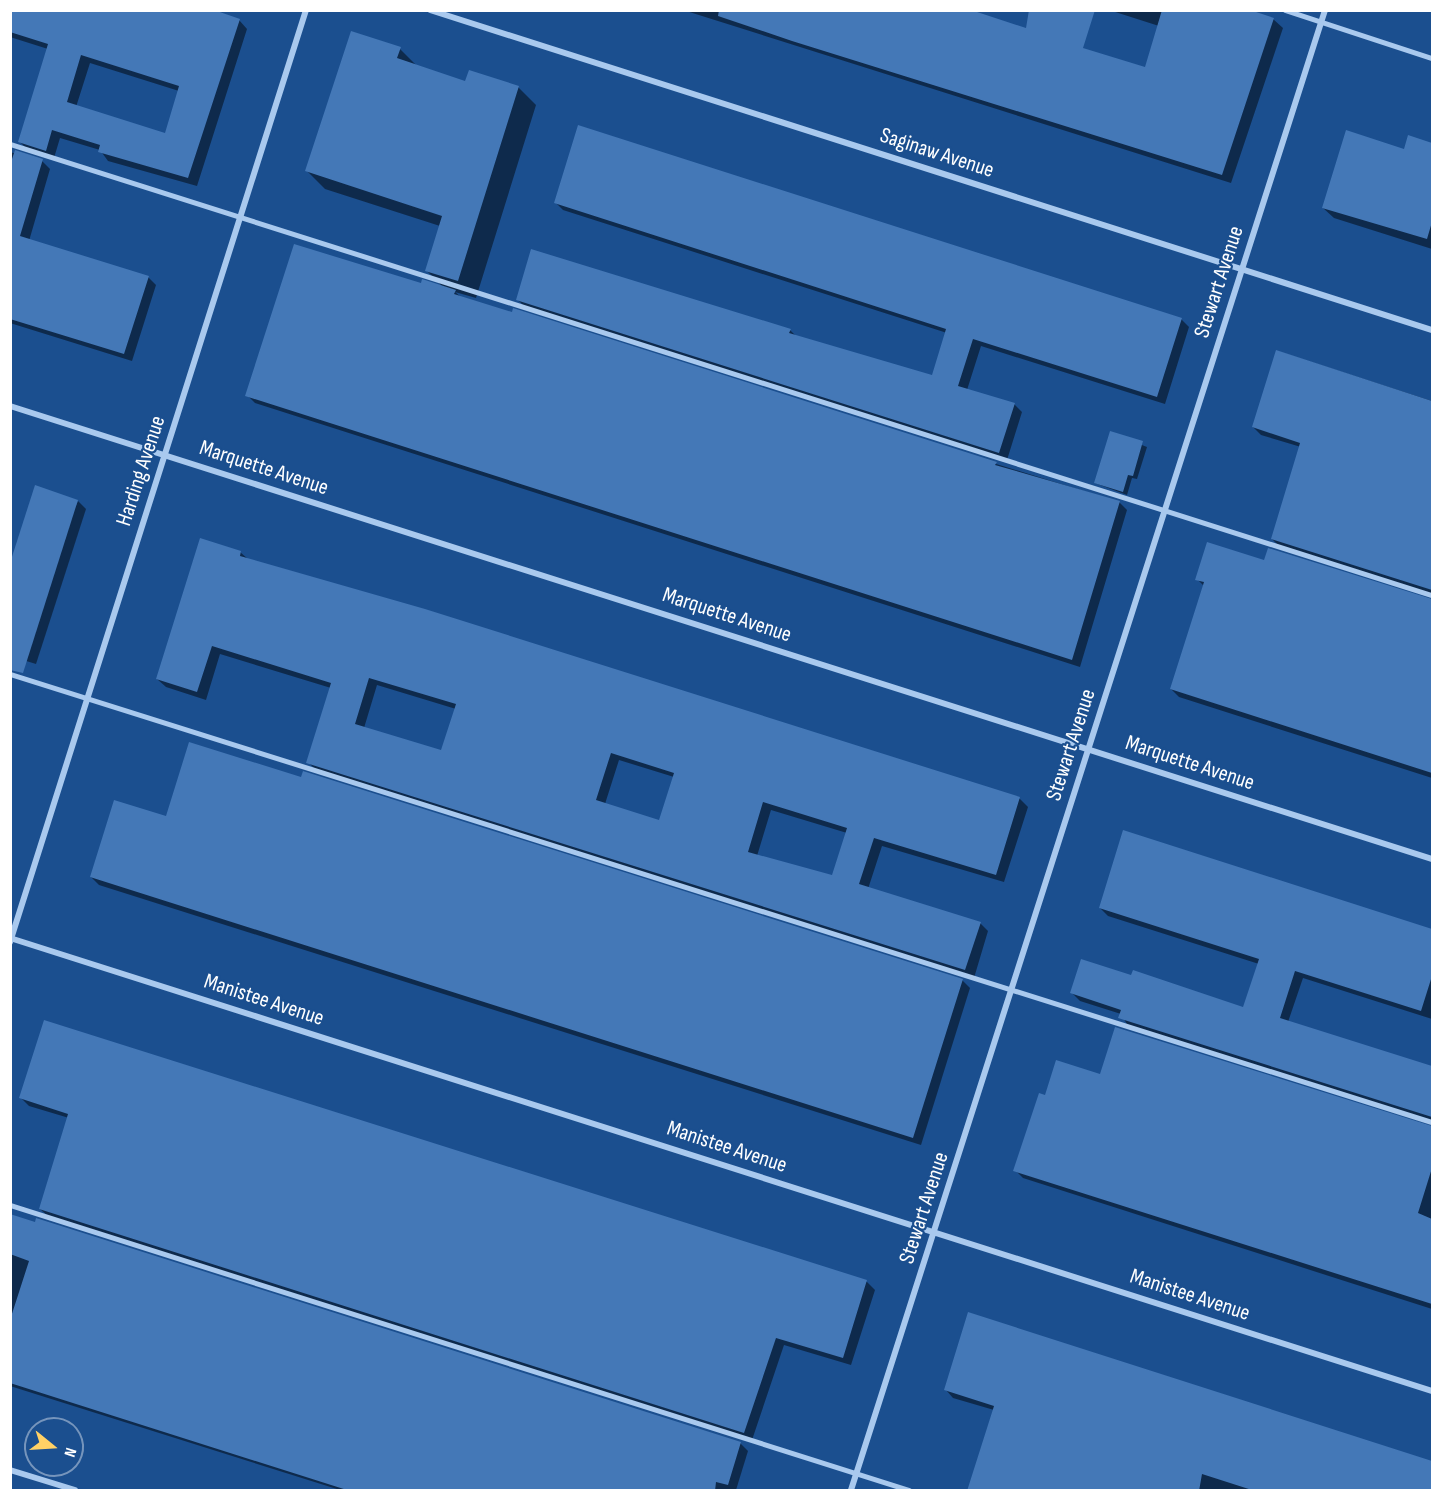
<!DOCTYPE html>
<html>
<head>
<meta charset="utf-8">
<style>
	body { margin:0 }
	#map { position:relative; width:1443px; height:1501px; overflow:hidden; background:#1b4f8f; font-family:"Sofia Sans Condensed",sans-serif }
	div>[style] { position:absolute }
	.shadow>* { inset:0; background:#0007 }
	.building>* { inset:0; background:#4478b7 }
	.service>* { height:4.5px; margin:-2.25px; padding:0 2.25px; transform-origin:2.25px; border-radius:2.25px; background:#a9c9ee }
	.minor>* { height:6px; margin:-3px; padding:0 3px; transform-origin:3px; border-radius:3px; background:#a9c9ee }
	span { translate:-50% -50%; white-space:nowrap; text-align:center; line-height:1.15; -webkit-text-stroke:4.5px #1b4f8f; paint-order:stroke }
	.street-label { font-size:22px; color:#fff }
	.frame { position:absolute; inset:0; border:12px solid #fff; pointer-events:none }
	.north { position:absolute; left:24px; top:1417px; width:60px; height:60px; box-sizing:border-box; background:#1b4f8f; border:2px solid #7695bc; border-radius:50%; rotate:108deg; font-size:16px; font-weight:700; line-height:24px; text-align:center; color:#fff }
	.north::after { content:''; display:block; margin:auto; width:21px; height:27px; background:#ffd166; clip-path:polygon(50% 0,100% 100%,50% 72%,0 100%) }
</style>
</head>
<body>
<div id="map">
	<div class="shadow">
		<i style="clip-path:polygon(evenodd,10px 10px,239px 20px,247px 29px,197px 186px,108px 161px,100px 150px,60px 138px,54px 158px,28px 150px,19px 141px,48px 49px,10px 37px,10px 10px,90px 63px,179px 91px,166px 135px,76px 107px,90px 63px)"></i>
		<i style="clip-path:polygon(683px 10px,962px 10px,1146px 69px,1159px 26px,1109px 10px,1245px 10px,1273px 19px,1283px 28px,1231px 183px)"></i>
		<i style="clip-path:polygon(400px 49px,418px 67px,466px 83px,518px 87px,536px 105px,476px 298px,455px 292px,462px 298px,1119px 502px,1127px 510px,1080px 667px,255px 403px,247px 395px,422px 285px,444px 288px,426px 270px,440px 226px,325px 189px,307px 171px)"></i>
		<i style="clip-path:polygon(1409px 137px,1432px 144px,1432px 249px,1334px 218px,1323px 208px,1405px 150px)"></i>
		<i style="clip-path:polygon(10px 152px,42px 161px,50px 169px,29px 241px,148px 277px,156px 285px,132px 361px,10px 323px)"></i>
		<i style="clip-path:polygon(555px 202px,1181px 319px,1189px 327px,1165px 404px,981px 346px,967px 390px,1014px 404px,1022px 412px,1007px 460px,525px 307px,517px 299px,790px 330px,797px 337px,933px 377px,947px 333px,563px 210px)"></i>
		<i style="clip-path:polygon(1277px 351px,1432px 401px,1432px 595px,1280px 547px,1272px 539px,1301px 447px,1261px 435px,1253px 427px)"></i>
		<i style="clip-path:polygon(1111px 433px,1147px 447px,1137px 479px,1132px 478px,1127px 495px,1095px 483px)"></i>
		<i style="clip-path:polygon(78px 501px,86px 509px,36px 664px,10px 656px)"></i>
		<i style="clip-path:polygon(evenodd,240px 552px,248px 559px,425px 610px,1020px 799px,1028px 807px,1004px 882px,882px 846px,868px 889px,980px 923px,988px 931px,974px 978px,316px 770px,308px 762px,331px 688px,220px 654px,206px 700px,166px 687px,157px 679px,240px 552px,377px 685px,456px 709px,442px 752px,364px 728px,377px 685px,240px 552px,619px 760px,674px 777px,660px 822px,605px 804px,619px 760px,240px 552px,771px 810px,847px 833px,833px 877px,757px 856px,771px 810px)"></i>
		<i style="clip-path:polygon(1265px 562px,1432px 600px,1432px 778px,1179px 697px,1171px 689px,1204px 586px,1197px 579px)"></i>
		<i style="clip-path:polygon(167px 818px,962px 980px,970px 988px,921px 1145px,99px 885px,91px 877px)"></i>
		<i style="clip-path:polygon(1124px 832px,1432px 931px,1432px 1019px,1303px 978px,1288px 1022px,1432px 1067px,1432px 1125px,1128px 1026px,1121px 1014px,1080px 1001px,1072px 993px,1244px 1009px,1259px 964px,1108px 916px,1100px 908px)"></i>
		<i style="clip-path:polygon(45px 1022px,867px 1282px,875px 1290px,851px 1365px,784px 1345px,752px 1440px,49px 1217px,40px 1209px,69px 1118px,29px 1106px,21px 1098px)"></i>
		<i style="clip-path:polygon(1101px 1076px,1432px 1127px,1432px 1309px,1023px 1178px,1015px 1170px,1046px 1097px)"></i>
		<i style="clip-path:polygon(10px 1216px,740px 1443px,748px 1451px,736px 1490px,340px 1490px,10px 1386px)"></i>
		<i style="clip-path:polygon(969px 1314px,1432px 1463px,1432px 1490px,970px 1490px,994px 1410px,953px 1398px,946px 1390px)"></i>
	</div>
	<div class="building">
		<i style="clip-path:polygon(evenodd,10px 10px,214px 10px,240px 19px,188px 178px,98px 152px,100px 145px,52px 130px,46px 151px,18px 142px,48px 44px,10px 32px,10px 10px,81px 55px,179px 86px,165px 133px,67px 102px,81px 55px)"></i>
		<i style="clip-path:polygon(719px 10px,971px 10px,1026px 28px,1029px 10px,1095px 10px,1083px 48px,1145px 67px,1162px 10px,1250px 10px,1274px 18px,1222px 175px,792px 41px,718px 16px)"></i>
		<i style="clip-path:polygon(351px 31px,401px 47px,397px 58px,465px 81px,469px 70px,519px 86px,458px 281px,425px 271px,442px 216px,305px 171px)"></i>
		<i style="clip-path:polygon(578px 125px,1182px 318px,1157px 397px,973px 339px,958px 386px,1015px 403px,999px 453px,516px 300px,531px 249px,791px 329px,789px 333px,932px 375px,946px 329px,554px 203px)"></i>
		<i style="clip-path:polygon(1346px 130px,1404px 149px,1408px 135px,1432px 143px,1432px 222px,1427px 239px,1322px 208px)"></i>
		<i style="clip-path:polygon(15px 150px,43px 159px,20px 236px,149px 276px,124px 354px,10px 319px,10px 165px)"></i>
		<i style="clip-path:polygon(294px 244px,421px 283px,422px 279px,456px 290px,454px 294px,512px 312px,513px 308px,997px 462px,995px 465px,1120px 501px,1072px 660px,245px 396px)"></i>
		<i style="clip-path:polygon(1276px 350px,1432px 401px,1432px 590px,1271px 539px,1300px 443px,1252px 427px)"></i>
		<i style="clip-path:polygon(1110px 431px,1143px 441px,1133px 476px,1128px 475px,1123px 492px,1094px 483px)"></i>
		<i style="clip-path:polygon(35px 485px,78px 500px,23px 673px,10px 670px,10px 563px)"></i>
		<i style="clip-path:polygon(evenodd,200px 538px,241px 551px,240px 556px,425px 609px,1020px 797px,996px 875px,874px 838px,859px 884px,981px 922px,965px 970px,306px 763px,331px 683px,212px 646px,197px 692px,156px 679px,200px 538px,369px 678px,456px 704px,441px 750px,355px 724px,369px 678px,200px 538px,611px 753px,674px 773px,659px 820px,596px 800px,611px 753px,200px 538px,763px 802px,847px 828px,832px 875px,748px 852px,763px 802px)"></i>
		<i style="clip-path:polygon(1207px 542px,1264px 560px,1268px 548px,1432px 599px,1432px 773px,1170px 689px,1204px 582px,1195px 580px)"></i>
		<i style="clip-path:polygon(189px 742px,301px 777px,303px 771px,963px 979px,913px 1138px,90px 877px,114px 800px,166px 816px)"></i>
		<i style="clip-path:polygon(1123px 830px,1432px 929px,1432px 976px,1421px 1011px,1295px 971px,1280px 1018px,1432px 1066px,1432px 1117px,1118px 1018px,1121px 1010px,1070px 993px,1081px 959px,1131px 975px,1133px 970px,1243px 1007px,1259px 959px,1099px 908px)"></i>
		<i style="clip-path:polygon(44px 1020px,867px 1280px,843px 1358px,776px 1338px,744px 1433px,39px 1209px,68px 1114px,19px 1098px)"></i>
		<i style="clip-path:polygon(1115px 1027px,1432px 1126px,1432px 1168px,1418px 1213px,1432px 1219px,1432px 1304px,1013px 1171px,1039px 1093px,1045px 1095px,1056px 1060px,1100px 1074px)"></i>
		<i style="clip-path:polygon(10px 1214px,35px 1222px,36px 1218px,741px 1442px,728px 1485px,716px 1482px,715px 1491px,350px 1491px,10px 1383px,10px 1320px,29px 1261px,10px 1254px)"></i>
		<i style="clip-path:polygon(968px 1312px,1432px 1461px,1432px 1491px,1255px 1491px,1202px 1474px,1199px 1491px,967px 1491px,994px 1406px,944px 1390px)"></i>
	</div>
	<div class="service">
		<i style="left:1285px;top:10px;width:155px;rotate:18.1deg"></i>
		<i style="left:10px;top:144px;width:1492px;rotate:17.6deg"></i>
		<i style="left:10px;top:674px;width:1491px;rotate:17.49deg"></i>
		<i style="left:10px;top:1205px;width:943px;rotate:17.59deg"></i>
	</div>
	<div class="minor">
		<i style="left:430px;top:10px;width:1052px;rotate:17.71deg"></i>
		<i style="left:10px;top:406px;width:1492px;rotate:17.67deg"></i>
		<i style="left:10px;top:938px;width:1492px;rotate:17.67deg"></i>
		<i style="left:10px;top:942px;width:978px;rotate:-72.38deg"></i>
		<i style="left:10px;top:1470px;width:68px;rotate:17.1deg"></i>
		<i style="left:851px;top:1490px;width:1554px;rotate:-72.24deg"></i>
	</div>
	<div class="street-label">
		<span style="left:937px;top:153px;rotate:18deg">Saginaw Avenue</span>
		<span style="left:1219px;top:282px;rotate:-72deg">Stewart Avenue</span>
		<span style="left:264px;top:468px;rotate:18deg">Marquette Avenue</span>
		<span style="left:141px;top:471px;rotate:-72deg">Harding Avenue</span>
		<span style="left:727px;top:615px;rotate:18deg">Marquette Avenue</span>
		<span style="left:1071px;top:745px;rotate:-72deg">Stewart Avenue</span>
		<span style="left:1190px;top:763px;rotate:18deg">Marquette Avenue</span>
		<span style="left:264px;top:1000px;rotate:18deg">Manistee Avenue</span>
		<span style="left:727px;top:1147px;rotate:18deg">Manistee Avenue</span>
		<span style="left:924px;top:1208px;rotate:-72deg">Stewart Avenue</span>
		<span style="left:1190px;top:1295px;rotate:18deg">Manistee Avenue</span>
	</div>
	<div class="frame"></div>
	<div class="north">N</div>
</div>
</body>
</html>
